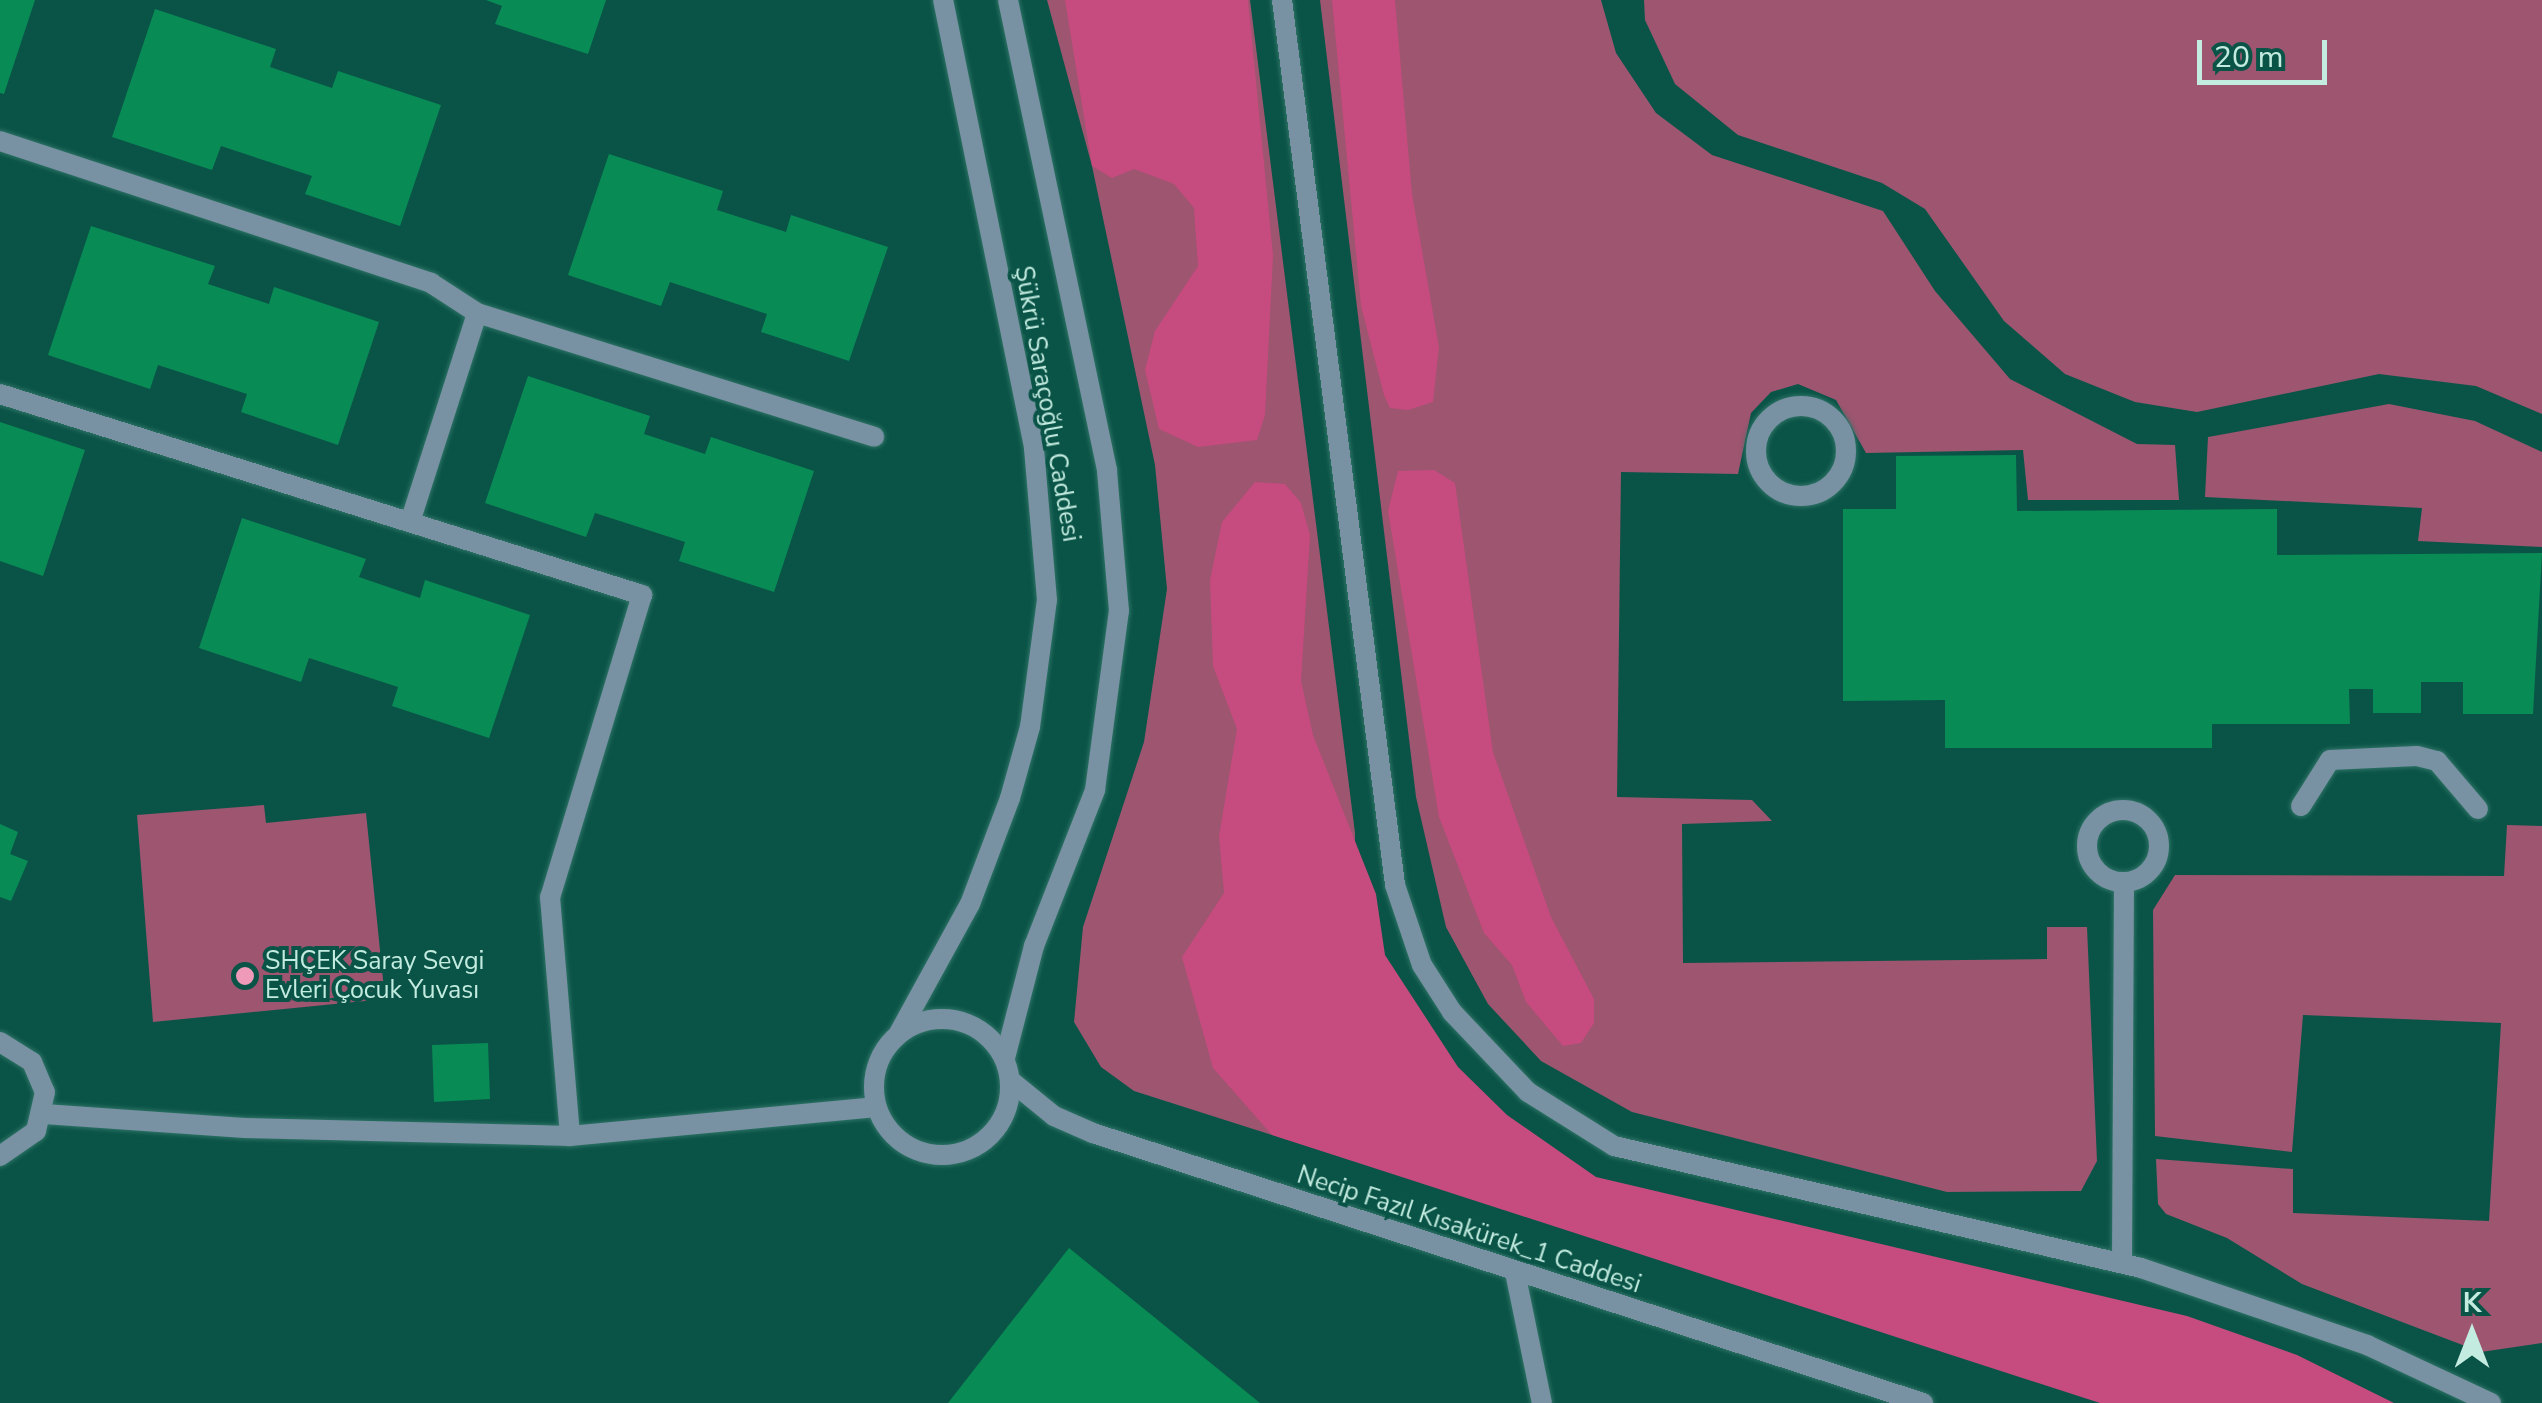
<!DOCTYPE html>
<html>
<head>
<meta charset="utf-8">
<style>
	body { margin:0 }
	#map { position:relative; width:2542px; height:1403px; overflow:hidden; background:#0a5447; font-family:"Nunito Sans",sans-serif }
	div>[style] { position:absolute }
	.green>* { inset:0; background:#9d5570 }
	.forest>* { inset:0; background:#c64b7f }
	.building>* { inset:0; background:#098b55 }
	.roads { filter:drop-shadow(0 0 2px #2f7266) drop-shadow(0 0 2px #2f7266) }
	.service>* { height:20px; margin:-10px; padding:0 10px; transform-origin:10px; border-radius:10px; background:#7892a3 }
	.service>.ring { margin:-10px; padding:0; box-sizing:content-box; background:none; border:20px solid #7892a3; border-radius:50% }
	.minor>* { height:20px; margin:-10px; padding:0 10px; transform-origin:10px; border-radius:10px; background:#7892a3 }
	.tertiary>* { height:20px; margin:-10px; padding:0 10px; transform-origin:10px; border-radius:10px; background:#7892a3 }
	.tertiary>.ring { margin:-10px; padding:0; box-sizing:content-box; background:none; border:20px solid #7892a3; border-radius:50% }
	.dots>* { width:28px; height:28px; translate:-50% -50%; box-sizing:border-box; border:5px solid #0a5447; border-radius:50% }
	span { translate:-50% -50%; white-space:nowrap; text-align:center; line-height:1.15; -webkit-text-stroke:8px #0a5447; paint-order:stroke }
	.street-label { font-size:25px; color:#c3ebe0 }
	.poi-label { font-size:25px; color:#c3ebe0 }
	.left { translate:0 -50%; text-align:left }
	.north { position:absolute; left:2422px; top:1283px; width:100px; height:100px; -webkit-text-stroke:8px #0a5447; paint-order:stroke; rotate:0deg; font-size:28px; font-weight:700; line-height:40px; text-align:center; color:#c3ebe0 }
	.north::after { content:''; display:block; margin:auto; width:35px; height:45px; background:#c3ebe0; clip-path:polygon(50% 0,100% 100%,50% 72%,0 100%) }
	.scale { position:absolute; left:2197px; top:40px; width:130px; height:45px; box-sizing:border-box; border:5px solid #c3ebe0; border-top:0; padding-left:12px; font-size:30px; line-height:35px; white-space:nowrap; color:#c3ebe0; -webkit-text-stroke:8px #0a5447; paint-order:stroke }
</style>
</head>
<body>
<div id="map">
	<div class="green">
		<i style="clip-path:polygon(1047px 0,1250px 0,1355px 833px,1351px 1160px,1134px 1091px,1101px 1067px,1074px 1022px,1083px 927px,1144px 742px,1167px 589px,1155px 465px,1092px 166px)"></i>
		<i style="clip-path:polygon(1320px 0,1601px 0,1616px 53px,1656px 113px,1712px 155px,1883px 211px,1935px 291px,2010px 379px,2137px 444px,2175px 445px,2179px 500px,2028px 500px,2023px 450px,1866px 453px,1836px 400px,1798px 384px,1771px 392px,1751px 413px,1738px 474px,1621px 472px,1617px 797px,1752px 800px,1772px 821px,1682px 824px,1683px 963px,2047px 959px,2047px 927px,2087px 927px,2097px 1161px,2081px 1191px,1947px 1192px,1632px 1112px,1541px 1061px,1488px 1004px,1446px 927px,1416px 797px)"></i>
		<i style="clip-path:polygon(1644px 0,2542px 0,2542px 414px,2476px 386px,2379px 374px,2197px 412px,2135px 402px,2065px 374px,2004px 321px,1925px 209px,1882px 183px,1738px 135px,1675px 84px,1645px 20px)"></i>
		<i style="clip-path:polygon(2389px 404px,2475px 421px,2542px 452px,2542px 547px,2418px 541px,2422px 508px,2205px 497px,2208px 437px)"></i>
		<i style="clip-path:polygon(264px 805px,266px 823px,366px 813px,385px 999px,153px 1022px,137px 815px)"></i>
		<i style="clip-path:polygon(2507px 825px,2542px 826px,2542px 1343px,2481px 1352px,2302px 1284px,2227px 1238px,2166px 1214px,2158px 1204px,2156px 1159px,2293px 1169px,2293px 1213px,2489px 1221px,2501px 1023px,2303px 1015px,2292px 1152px,2155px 1136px,2153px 910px,2175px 875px,2504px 876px)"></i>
	</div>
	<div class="forest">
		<i style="clip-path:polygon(1065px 0,1248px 0,1273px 255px,1265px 415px,1257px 440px,1198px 447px,1159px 429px,1145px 370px,1155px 331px,1198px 266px,1194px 208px,1174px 184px,1134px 169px,1112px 178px,1092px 166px)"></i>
		<i style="clip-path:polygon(1332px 0,1395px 0,1412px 194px,1439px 347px,1433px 402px,1408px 410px,1390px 408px,1384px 395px,1361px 306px)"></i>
		<i style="clip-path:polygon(1434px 470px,1455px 483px,1493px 752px,1551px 917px,1594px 999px,1594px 1023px,1581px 1043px,1563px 1046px,1526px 1002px,1512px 965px,1484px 933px,1439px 817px,1388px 511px,1398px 471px)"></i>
		<i style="clip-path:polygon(1255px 482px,1285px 484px,1301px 503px,1310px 535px,1301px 681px,1313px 735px,1376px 894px,1385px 955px,1458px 1067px,1507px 1115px,1596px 1177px,2187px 1316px,2297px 1355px,2394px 1403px,2100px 1403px,1272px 1135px,1213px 1068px,1182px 957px,1224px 893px,1219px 836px,1237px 729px,1213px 666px,1210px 580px,1222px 522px)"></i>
	</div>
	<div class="building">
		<i style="clip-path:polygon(0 0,35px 0,4px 94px,0 93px)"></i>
		<i style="clip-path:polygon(486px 0,606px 0,588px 54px,495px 24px,502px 6px)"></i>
		<i style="clip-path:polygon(155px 9px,276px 49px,270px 67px,332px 88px,338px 71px,441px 105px,400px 226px,305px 194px,312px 176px,221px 146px,212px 170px,112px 137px)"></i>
		<i style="clip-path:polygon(609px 154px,723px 191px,717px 210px,786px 232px,791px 215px,888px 247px,849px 361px,761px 332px,767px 314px,670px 282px,661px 306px,568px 275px)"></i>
		<i style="clip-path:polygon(91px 226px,215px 266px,208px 284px,269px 304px,274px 287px,379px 322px,338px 445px,241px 412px,247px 394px,158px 365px,150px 389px,48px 355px)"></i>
		<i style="clip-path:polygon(528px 376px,650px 416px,644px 434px,705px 454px,711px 437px,814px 471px,774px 592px,679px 561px,685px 542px,595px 513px,586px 537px,485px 503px)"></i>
		<i style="clip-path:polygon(0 422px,85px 450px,43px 576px,0 561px)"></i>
		<i style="clip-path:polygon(2016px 455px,2017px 511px,2277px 509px,2277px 555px,2542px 553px,2533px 714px,2463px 714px,2463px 682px,2421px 682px,2421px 713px,2373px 713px,2373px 689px,2349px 689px,2350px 724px,2212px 724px,2212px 748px,1945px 748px,1945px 700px,1843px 701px,1843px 509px,1896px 509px,1896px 456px)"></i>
		<i style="clip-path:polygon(242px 518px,366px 559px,359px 577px,420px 598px,425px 580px,530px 615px,489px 738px,392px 706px,398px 687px,309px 658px,301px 682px,199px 648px)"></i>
		<i style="clip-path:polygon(0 824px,18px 832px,10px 854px,28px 861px,11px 901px,0 897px)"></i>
		<i style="clip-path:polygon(488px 1043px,490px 1099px,434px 1102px,432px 1045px)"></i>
		<i style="clip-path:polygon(1069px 1248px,1260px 1403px,948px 1403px)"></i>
	</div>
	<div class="roads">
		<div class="service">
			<i style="left:1282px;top:0;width:892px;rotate:82.72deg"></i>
			<i style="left:1395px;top:885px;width:84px;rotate:71.4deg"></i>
			<i style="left:1422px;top:965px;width:56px;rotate:57.4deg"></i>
			<i style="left:1452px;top:1012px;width:110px;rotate:46.5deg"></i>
			<i style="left:1528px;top:1092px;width:102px;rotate:32.1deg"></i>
			<i style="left:1614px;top:1146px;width:541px;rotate:13.03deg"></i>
			<i style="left:2141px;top:1268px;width:239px;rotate:18.8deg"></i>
			<i style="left:2367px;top:1345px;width:137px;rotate:25.1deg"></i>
			<i style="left:0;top:141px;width:454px;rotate:18.2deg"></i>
			<i style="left:431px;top:283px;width:55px;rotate:33.1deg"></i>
			<i style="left:477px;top:313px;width:416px;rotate:17.3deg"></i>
			<i style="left:0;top:394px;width:673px;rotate:17.38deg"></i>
			<i style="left:642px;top:595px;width:316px;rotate:106.9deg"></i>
			<i style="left:550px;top:897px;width:240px;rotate:85.2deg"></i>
			<i class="ring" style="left:1756px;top:406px;width:70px;height:70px"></i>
			<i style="left:411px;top:519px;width:216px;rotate:-72.2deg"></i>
			<i style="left:2301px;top:806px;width:54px;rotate:-57.8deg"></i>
			<i style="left:2330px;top:760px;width:87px;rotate:-2.6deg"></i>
			<i style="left:2417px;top:756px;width:21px;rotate:14deg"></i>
			<i style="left:2437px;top:761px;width:63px;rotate:49.5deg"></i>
			<i class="ring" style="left:2087px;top:810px;width:52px;height:52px"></i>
			<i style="left:0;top:1042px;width:38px;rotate:32deg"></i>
			<i style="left:32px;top:1062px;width:33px;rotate:67deg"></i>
			<i style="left:45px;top:1092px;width:40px;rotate:103deg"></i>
			<i style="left:36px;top:1131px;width:44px;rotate:145.2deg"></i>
			<i style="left:2122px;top:1263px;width:381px;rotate:-89.7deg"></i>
		</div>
		<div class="minor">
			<i style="left:44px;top:1114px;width:201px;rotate:4deg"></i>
			<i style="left:245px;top:1128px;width:325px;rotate:1.4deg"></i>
			<i style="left:570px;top:1136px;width:308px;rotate:-5.4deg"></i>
			<i style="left:1515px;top:1272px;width:134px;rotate:78.4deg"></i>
		</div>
		<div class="tertiary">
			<i class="ring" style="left:874px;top:1019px;width:116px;height:116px"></i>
			<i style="left:899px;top:1033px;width:147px;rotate:-61.2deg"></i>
			<i style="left:970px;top:904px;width:113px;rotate:-69.3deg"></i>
			<i style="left:1010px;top:798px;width:74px;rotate:-74.3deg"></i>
			<i style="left:1030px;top:727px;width:128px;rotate:-82.4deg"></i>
			<i style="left:1047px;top:600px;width:154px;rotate:-94.9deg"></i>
			<i style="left:1034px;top:447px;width:456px;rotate:-101.5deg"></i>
			<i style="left:1005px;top:1058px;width:116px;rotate:-75.5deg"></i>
			<i style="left:1034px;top:946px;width:168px;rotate:-68.6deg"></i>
			<i style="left:1095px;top:790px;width:181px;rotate:-82.4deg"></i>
			<i style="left:1119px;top:611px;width:142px;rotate:-94.9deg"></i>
			<i style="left:1107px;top:470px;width:480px;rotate:-101.9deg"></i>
			<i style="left:1011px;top:1081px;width:55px;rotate:39.1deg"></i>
			<i style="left:1054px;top:1116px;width:43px;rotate:23.6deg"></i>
			<i style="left:1093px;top:1133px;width:873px;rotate:18.02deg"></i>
		</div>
	</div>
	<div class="dots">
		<i style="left:245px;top:976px;background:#ef9ab8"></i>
	</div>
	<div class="street-label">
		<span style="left:1047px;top:404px;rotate:80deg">Şükrü Saraçoğlu Caddesi</span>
		<span style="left:1469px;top:1230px;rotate:18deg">Necip Fazıl Kısakürek_1 Caddesi</span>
	</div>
	<div class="poi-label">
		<span class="left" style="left:265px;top:976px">SHÇEK Saray Sevgi<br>Evleri Çocuk Yuvası</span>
	</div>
	<div class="north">K</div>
	<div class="scale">20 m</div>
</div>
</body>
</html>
